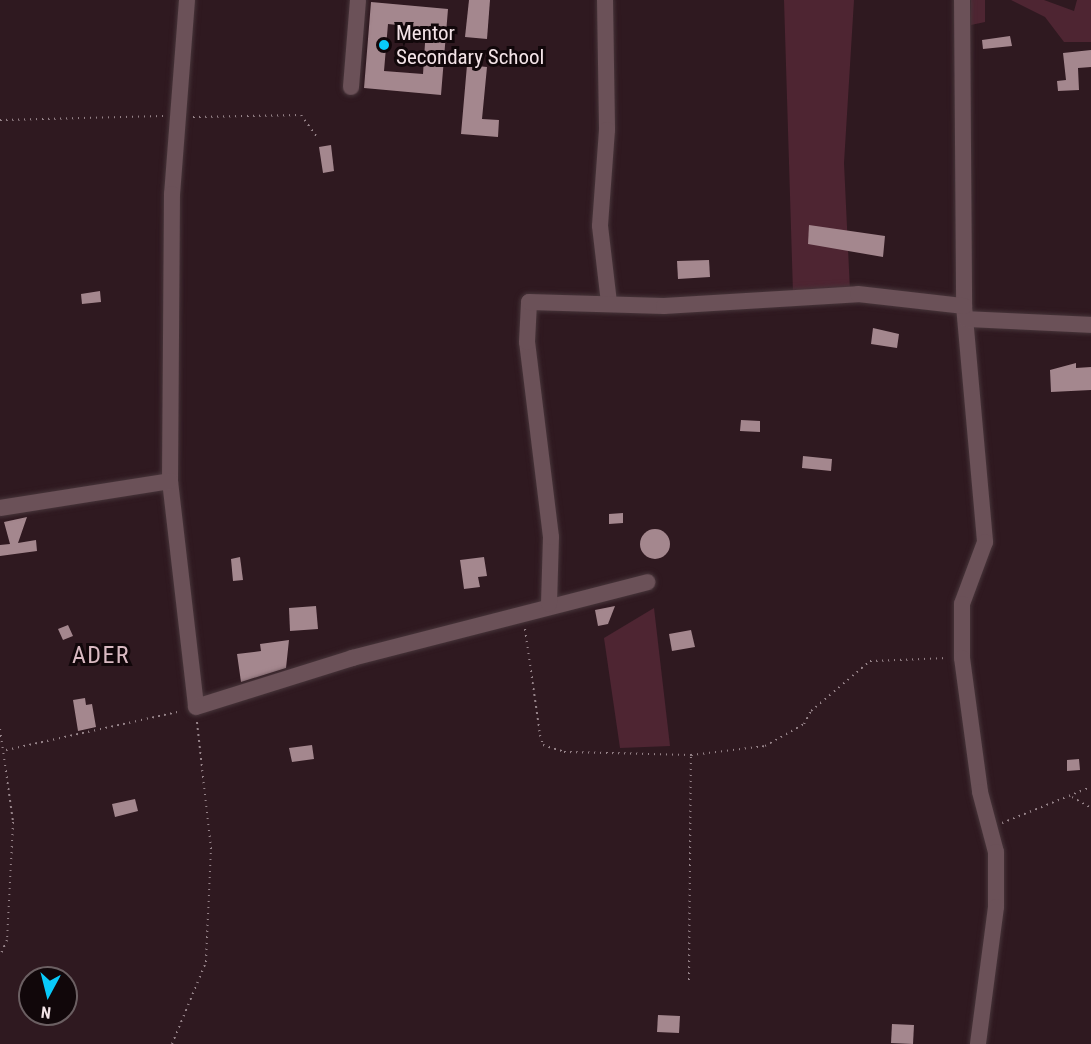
<!DOCTYPE html>
<html>
<head>
<meta charset="utf-8">
<style>
	body { margin:0 }
	#map { position:relative; width:1091px; height:1044px; overflow:hidden; background:#2f1920; font-family:"Roboto Condensed",sans-serif }
	div>[style] { position:absolute }
	.green>* { inset:0; background:#4e2532 }
	.building>* { inset:0; background:#a4878e }
	.round { border-radius:50% }
	.path>* { height:2px; margin-top:-1px; transform-origin:0; background:repeating-linear-gradient(90deg,#958288 0 1.5px,transparent 0 6px) }
	.roads { filter:drop-shadow(0 0 2px #47353a) drop-shadow(0 0 2px #47353a) }
	.minor>* { height:16px; margin:-8px; padding:0 8px; transform-origin:8px; border-radius:8px; background:#6b5158 }
	.dots>* { width:16px; height:16px; translate:-50% -50%; box-sizing:border-box; border:3px solid #11070a; border-radius:50% }
	span { translate:-50% -50%; white-space:nowrap; text-align:center; line-height:1.15; -webkit-text-stroke:6px #11070a; paint-order:stroke }
	.poi-label { font-size:21px; color:#f3e3e7 }
	.left { translate:0 -50%; text-align:left }
	.quarter-label { font-size:24px; color:#d9bac2; letter-spacing:1.5px }
	.north { position:absolute; left:18px; top:966px; width:60px; height:60px; box-sizing:border-box; background:#11070a; border:2px solid #6b5f62; border-radius:50%; rotate:187deg; font-size:16px; font-weight:700; line-height:24px; text-align:center; color:#f3e3e7 }
	.north::after { content:''; display:block; margin:auto; width:21px; height:27px; background:#09cafa; clip-path:polygon(50% 0,100% 100%,50% 72%,0 100%) }
</style>
</head>
<body>
<div id="map">
	<div class="green">
		<i style="clip-path:polygon(784px 0,854px 0,844px 163px,850px 291px,793px 293px)"></i>
		<i style="clip-path:polygon(971px 0,985px 0,985px 22px,971px 25px)"></i>
		<i style="clip-path:polygon(1011px 0,1044px 0,1074px 11px,1077px 0,1091px 0,1091px 42px,1064px 42px,1045px 17px)"></i>
		<i style="clip-path:polygon(654px 608px,670px 746px,620px 748px,604px 638px)"></i>
	</div>
	<div class="building">
		<i style="clip-path:polygon(469px 0,490px 0,487px 39px,465px 37px)"></i>
		<i style="clip-path:polygon(evenodd,371px 2px,448px 9px,441px 95px,364px 88px,371px 2px,388px 24px,426px 28px,423px 74px,384px 71px,388px 24px)"></i>
		<i style="clip-path:polygon(1010px 36px,1012px 46px,983px 49px,982px 40px)"></i>
		<i style="clip-path:polygon(1091px 50px,1091px 67px,1078px 68px,1079px 90px,1058px 91px,1057px 81px,1066px 80px,1063px 53px)"></i>
		<i style="clip-path:polygon(467px 65px,487px 67px,482px 119px,499px 120px,498px 137px,461px 134px)"></i>
		<i style="clip-path:polygon(331px 145px,334px 171px,323px 173px,319px 147px)"></i>
		<i style="clip-path:polygon(809px 225px,885px 236px,883px 257px,808px 244px)"></i>
		<i style="clip-path:polygon(709px 260px,710px 277px,678px 279px,677px 261px)"></i>
		<i style="clip-path:polygon(100px 291px,101px 302px,82px 304px,81px 294px)"></i>
		<i style="clip-path:polygon(873px 328px,899px 334px,897px 348px,871px 344px)"></i>
		<i style="clip-path:polygon(1076px 363px,1076px 368px,1091px 367px,1091px 390px,1051px 392px,1050px 370px)"></i>
		<i style="clip-path:polygon(741px 420px,760px 421px,760px 432px,740px 431px)"></i>
		<i style="clip-path:polygon(803px 456px,832px 459px,831px 471px,802px 468px)"></i>
		<i style="clip-path:polygon(623px 513px,623px 523px,609px 524px,609px 514px)"></i>
		<i style="clip-path:polygon(27px 517px,18px 543px,36px 540px,37px 551px,0 556px,0 545px,10px 544px,4px 522px)"></i>
		<i class="round" style="left:640px;top:529px;width:30px;height:30px"></i>
		<i style="clip-path:polygon(240px 557px,243px 580px,233px 581px,231px 559px)"></i>
		<i style="clip-path:polygon(484px 557px,487px 576px,478px 577px,480px 587px,464px 589px,460px 560px)"></i>
		<i style="clip-path:polygon(316px 606px,318px 629px,290px 631px,289px 608px)"></i>
		<i style="clip-path:polygon(615px 606px,608px 624px,598px 626px,595px 610px)"></i>
		<i style="clip-path:polygon(68px 625px,73px 636px,63px 640px,58px 629px)"></i>
		<i style="clip-path:polygon(691px 630px,695px 647px,672px 651px,669px 634px)"></i>
		<i style="clip-path:polygon(289px 640px,286px 668px,241px 682px,237px 654px,261px 651px,260px 644px)"></i>
		<i style="clip-path:polygon(85px 698px,86px 705px,92px 704px,96px 727px,78px 731px,73px 700px)"></i>
		<i style="clip-path:polygon(312px 745px,314px 759px,292px 762px,289px 748px)"></i>
		<i style="clip-path:polygon(1079px 759px,1080px 770px,1067px 771px,1067px 760px)"></i>
		<i style="clip-path:polygon(135px 799px,138px 811px,115px 817px,112px 804px)"></i>
		<i style="clip-path:polygon(658px 1015px,680px 1016px,679px 1033px,657px 1032px)"></i>
		<i style="clip-path:polygon(892px 1024px,914px 1025px,913px 1044px,891px 1043px)"></i>
	</div>
	<div class="path">
		<i style="left:193px;top:117px;width:108px;rotate:-1.1deg"></i>
		<i style="left:301px;top:115px;width:29px;rotate:54deg"></i>
		<i style="left:0;top:120px;width:163px;rotate:-1.4deg"></i>
		<i style="left:525px;top:629px;width:107px;rotate:81.9deg"></i>
		<i style="left:540px;top:735px;width:10px;rotate:73deg"></i>
		<i style="left:543px;top:745px;width:22px;rotate:18deg"></i>
		<i style="left:564px;top:752px;width:127px;rotate:1.4deg"></i>
		<i style="left:691px;top:755px;width:75px;rotate:-6.9deg"></i>
		<i style="left:765px;top:746px;width:45px;rotate:-29.4deg"></i>
		<i style="left:804px;top:724px;width:15px;rotate:-62deg"></i>
		<i style="left:811px;top:711px;width:77px;rotate:-40.3deg"></i>
		<i style="left:870px;top:661px;width:78px;rotate:-2.2deg"></i>
		<i style="left:0;top:729px;width:94px;rotate:82deg"></i>
		<i style="left:13px;top:822px;width:118px;rotate:92.9deg"></i>
		<i style="left:7px;top:940px;width:17px;rotate:114deg"></i>
		<i style="left:6px;top:750px;width:180px;rotate:-12.5deg"></i>
		<i style="left:1072px;top:797px;width:22px;rotate:30deg"></i>
		<i style="left:1002px;top:823px;width:96px;rotate:-22deg"></i>
		<i style="left:689px;top:980px;width:225px;rotate:-89.5deg"></i>
		<i style="left:172px;top:1044px;width:89px;rotate:-67.5deg"></i>
		<i style="left:206px;top:962px;width:113px;rotate:-87.5deg"></i>
		<i style="left:211px;top:849px;width:128px;rotate:-96.3deg"></i>
	</div>
	<div class="roads">
		<div class="minor">
			<i style="left:187px;top:0;width:195px;rotate:94.4deg"></i>
			<i style="left:172px;top:194px;width:287px;rotate:90.4deg"></i>
			<i style="left:170px;top:481px;width:227px;rotate:83.4deg"></i>
			<i style="left:196px;top:707px;width:164px;rotate:-17.4deg"></i>
			<i style="left:352px;top:658px;width:305px;rotate:-14.4deg"></i>
			<i style="left:605px;top:0;width:130px;rotate:89.1deg"></i>
			<i style="left:607px;top:130px;width:96px;rotate:94.2deg"></i>
			<i style="left:600px;top:226px;width:78px;rotate:83.3deg"></i>
			<i style="left:962px;top:0;width:306px;rotate:89.6deg"></i>
			<i style="left:964px;top:306px;width:237px;rotate:84.9deg"></i>
			<i style="left:985px;top:542px;width:66px;rotate:110.4deg"></i>
			<i style="left:962px;top:604px;width:54px;rotate:90deg"></i>
			<i style="left:962px;top:658px;width:135px;rotate:82.3deg"></i>
			<i style="left:980px;top:792px;width:62px;rotate:75.1deg"></i>
			<i style="left:996px;top:852px;width:55px;rotate:90deg"></i>
			<i style="left:996px;top:907px;width:138px;rotate:97.5deg"></i>
			<i style="left:351px;top:87px;width:87px;rotate:-85.4deg"></i>
			<i style="left:966px;top:319px;width:125px;rotate:2.7deg"></i>
			<i style="left:0;top:508px;width:172px;rotate:-9deg"></i>
			<i style="left:549px;top:604px;width:67px;rotate:-88.3deg"></i>
			<i style="left:551px;top:537px;width:196px;rotate:-97deg"></i>
			<i style="left:527px;top:342px;width:40px;rotate:-87.1deg"></i>
			<i style="left:529px;top:302px;width:135px;rotate:1.7deg"></i>
			<i style="left:664px;top:306px;width:194px;rotate:-3.5deg"></i>
			<i style="left:858px;top:294px;width:107px;rotate:6.5deg"></i>
		</div>
	</div>
	<div class="dots">
		<i style="left:384px;top:45px;background:#09cafa"></i>
	</div>
	<div class="poi-label">
		<span class="left" style="left:396px;top:45px">Mentor<br>Secondary School</span>
	</div>
	<div class="quarter-label">
		<span style="left:101px;top:656px">ADER</span>
	</div>
	<div class="north">N</div>
</div>
</body>
</html>
